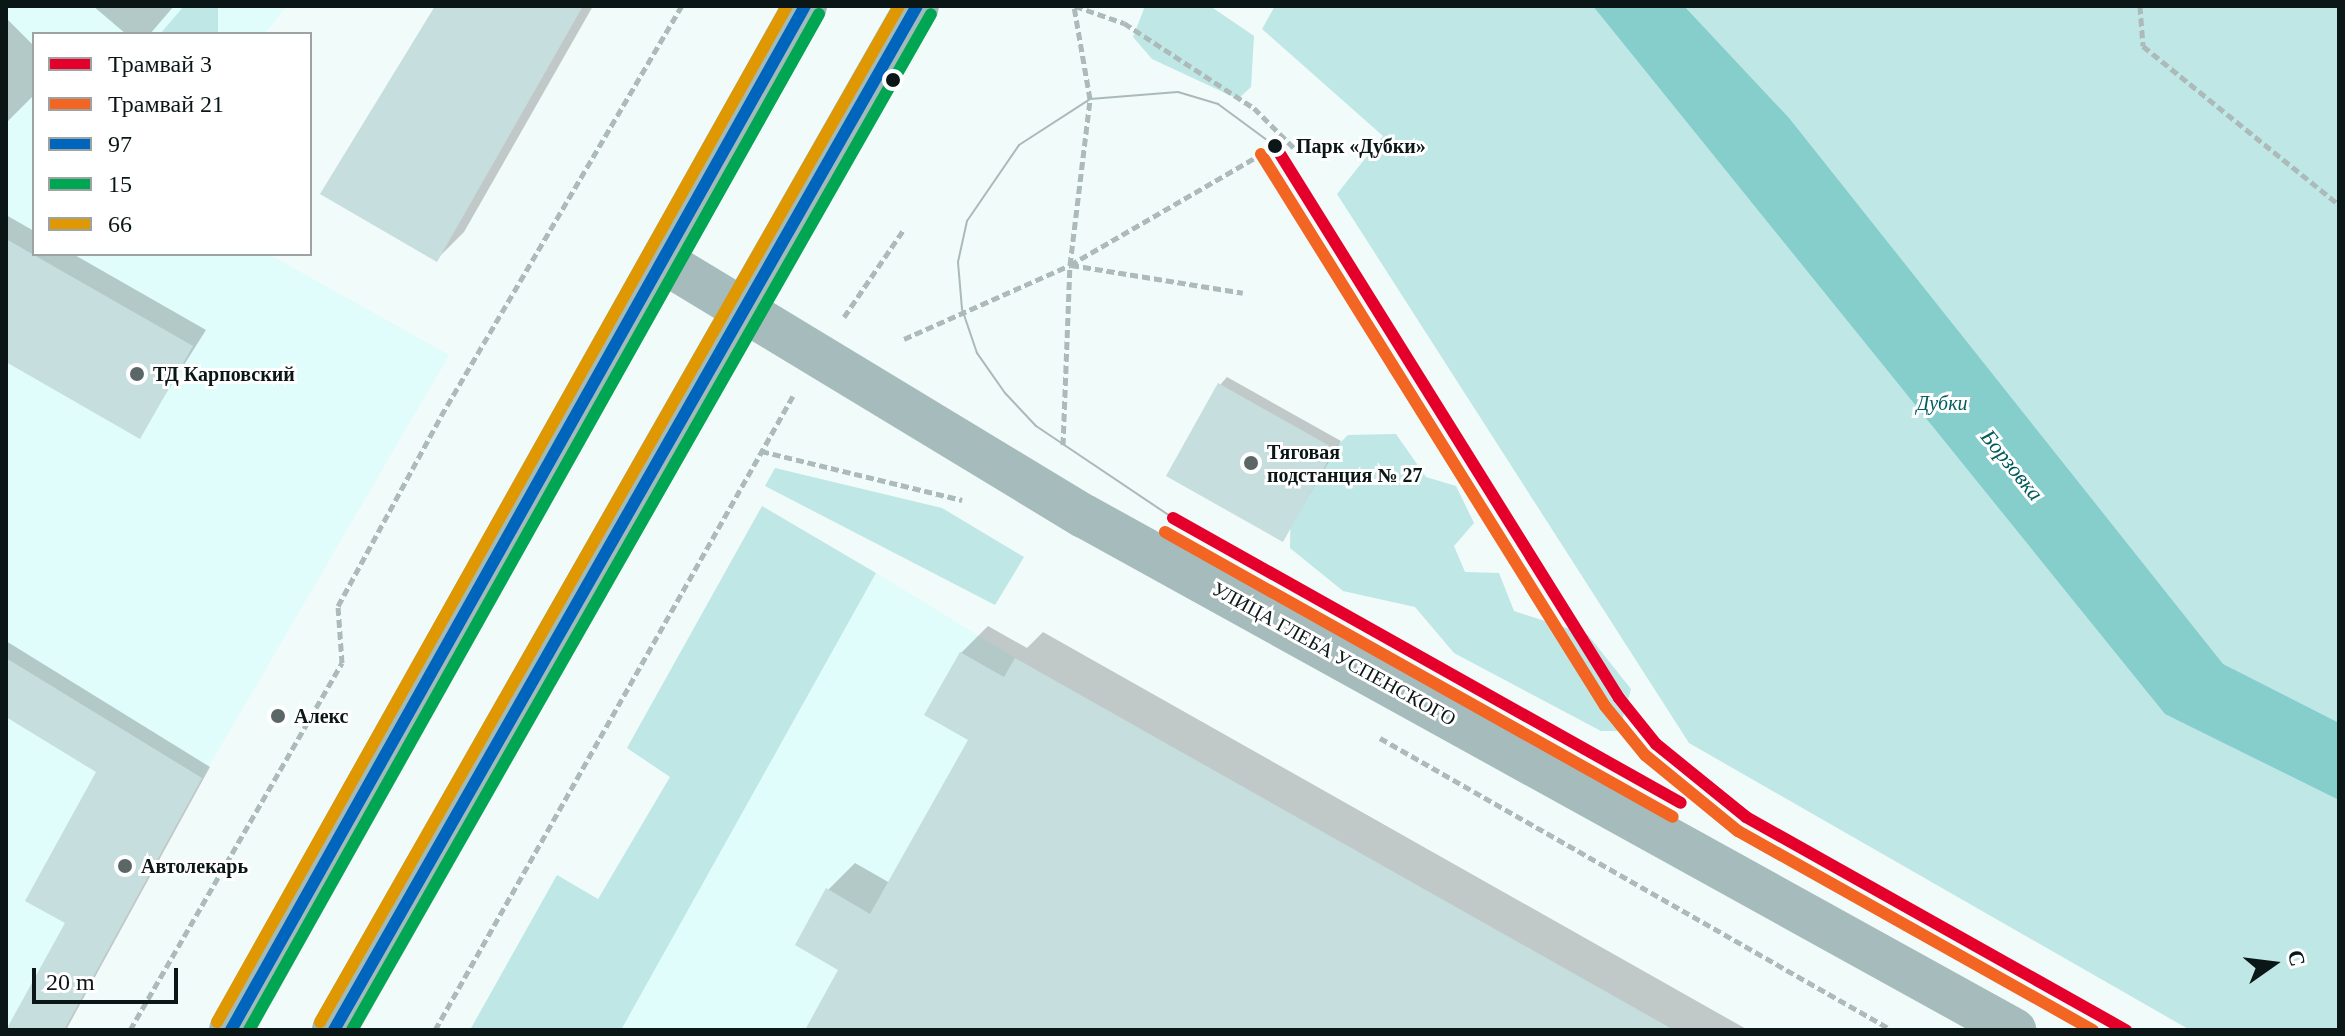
<!DOCTYPE html>
<html>
<head>
<meta charset="utf-8">
<style>
	body { margin:0 }
	#map { position:relative; width:2345px; height:1036px; overflow:hidden; background:#f0fbfa; font-family:Georgia,serif }
	div>[style] { position:absolute }
	.built>* { inset:0; background:#e0fcfb }
	.green>* { inset:0; background:#bfe7e6 }
	.water>* { inset:0; background:#85cecc }
	.shadow>* { inset:0; background:#0003 }
	.building>* { inset:0; background:#c6dedd }
	.path>* { height:5px; margin-top:-2.5px; transform-origin:0; background:repeating-linear-gradient(90deg,#acbaba 0 8px,transparent 0 12px) }
	.minor>* { height:44px; margin:-22px; padding:0 22px; transform-origin:22px; border-radius:22px; background:#a6bcbc }
	.primary>* { height:44px; margin:-22px; padding:0 22px; transform-origin:22px; border-radius:22px; background:#a1baba }
	.tram>* { height:2px; margin:-1px; padding:0 1px; transform-origin:1px; border-radius:1px; background:#aabab9 }
	.bus-1>* { height:12px; margin:-6px; padding:0 6px; transform-origin:6px; border-radius:6px; background:#0065bd }
	.bus-2>* { height:12px; margin:-6px; padding:0 6px; transform-origin:6px; border-radius:6px; background:#00a651 }
	.bus-3>* { height:12px; margin:-6px; padding:0 6px; transform-origin:6px; border-radius:6px; background:#df9802 }
	.tram-1>* { height:12px; margin:-6px; padding:0 6px; transform-origin:6px; border-radius:6px; background:#e4002b }
	.tram-2>* { height:12px; margin:-6px; padding:0 6px; transform-origin:6px; border-radius:6px; background:#f26522 }
	.dots>* { width:22px; height:22px; translate:-50% -50%; box-sizing:border-box; border:4px solid #fff; border-radius:50% }
	span { translate:-50% -50%; white-space:nowrap; text-align:center; line-height:1.15; -webkit-text-stroke:6px #fff; paint-order:stroke }
	.stop-label { font-size:20px; color:#0b1717; font-weight:700 }
	.left { translate:0 -50%; text-align:left }
	.poi-label { font-size:20px; color:#0b1717; font-weight:700 }
	.park-label { font-size:20px; color:#025d5d; font-style:italic }
	.street-label { font-size:20px; color:#0b1717 }
	.water-label { font-size:22px; color:#005c5b; font-style:italic }
	.frame { position:absolute; inset:0; border:8px solid #0b1717; pointer-events:none }
	.legend { position:absolute; left:32px; top:32px; width:280px; height:224px; box-sizing:border-box; background:#fff; border:2px solid #9da2a2; margin:0; padding:10px 14px; list-style:none; font-size:24px; color:#0b1717 }
	.legend li { display:flex; align-items:center; gap:16px; height:40px }
	.legend b { width:40px; border:2px solid #9da2a2 }
	.north { position:absolute; left:2233px; top:924px; width:80px; height:80px; -webkit-text-stroke:6px #fff; paint-order:stroke; rotate:76deg; font-size:22px; font-weight:700; line-height:32px; text-align:center; color:#0b1717 }
	.north::after { content:''; display:block; margin:auto; width:28px; height:36px; background:#0b1717; clip-path:polygon(50% 0,100% 100%,50% 72%,0 100%) }
	.scale { position:absolute; left:32px; top:968px; width:146px; height:36px; box-sizing:border-box; border:4px solid #0b1717; border-top:0; padding-left:10px; font-size:24px; line-height:28px; white-space:nowrap; color:#0b1717; -webkit-text-stroke:6px #fff; paint-order:stroke }
</style>
</head>
<body>
<div id="map">
	<div class="built">
		<i style="clip-path:polygon(6px 6px,287px 6px,264px 34px,34px 34px,34px 254px,268px 254px,449px 355px,202px 778px,6px 1030px)"></i>
		<i style="clip-path:polygon(876px 573px,1015px 658px,1674px 1030px,619px 1030px)"></i>
	</div>
	<div class="green">
		<i style="clip-path:polygon(184px 6px,218px 6px,218px 34px,160px 34px)"></i>
		<i style="clip-path:polygon(1145px 6px,1210px 6px,1254px 36px,1251px 87px,1238px 99px,1152px 59px,1133px 37px)"></i>
		<i style="clip-path:polygon(1275px 6px,2339px 6px,2339px 1030px,2190px 1030px,1689px 743px,1337px 194px,1383px 136px,1262px 29px)"></i>
		<i style="clip-path:polygon(1396px 434px,1426px 477px,1456px 486px,1474px 523px,1454px 546px,1465px 572px,1499px 573px,1514px 611px,1588px 635px,1631px 689px,1619px 731px,1601px 731px,1454px 653px,1415px 607px,1343px 591px,1290px 548px,1291px 492px,1348px 435px)"></i>
		<i style="clip-path:polygon(775px 468px,942px 508px,1024px 557px,995px 605px,765px 486px)"></i>
		<i style="clip-path:polygon(762px 506px,876px 573px,621px 1030px,470px 1030px,557px 875px,598px 899px,670px 777px,627px 748px)"></i>
	</div>
	<div class="water">
		<i style="clip-path:polygon(1593px 6px,1684px 6px,1789px 118px,2223px 664px,2339px 723px,2339px 800px,2165px 714px)"></i>
	</div>
	<div class="shadow">
		<i style="clip-path:polygon(93px 6px,174px 6px,150px 34px,126px 34px)"></i>
		<i style="clip-path:polygon(438px 6px,593px 6px,464px 232px,437px 259px)"></i>
		<i style="clip-path:polygon(6px 18px,34px 46px,34px 95px,6px 123px)"></i>
		<i style="clip-path:polygon(6px 215px,34px 231px,34px 254px,73px 254px,206px 330px,139px 436px,6px 359px)"></i>
		<i style="clip-path:polygon(1227px 377px,1341px 441px,1283px 539px,1220px 385px)"></i>
		<i style="clip-path:polygon(988px 626px,1027px 648px,1043px 632px,1748px 1030px,807px 1030px,841px 969px,828px 890px,855px 863px,890px 883px,971px 739px,961px 653px)"></i>
		<i style="clip-path:polygon(6px 641px,210px 767px,66px 1030px,8px 1030px,67px 922px,99px 771px,6px 715px)"></i>
	</div>
	<div class="building">
		<i style="clip-path:polygon(435px 6px,583px 6px,437px 262px,320px 194px)"></i>
		<i style="clip-path:polygon(6px 239px,193px 346px,140px 439px,6px 362px)"></i>
		<i style="clip-path:polygon(1218px 383px,1335px 449px,1283px 542px,1166px 476px)"></i>
		<i style="clip-path:polygon(960px 652px,1004px 677px,1015px 658px,1674px 1030px,805px 1030px,838px 970px,795px 945px,826px 888px,870px 914px,968px 740px,924px 715px)"></i>
		<i style="clip-path:polygon(6px 658px,202px 778px,64px 1030px,6px 1030px,65px 923px,25px 901px,96px 772px,6px 717px)"></i>
	</div>
	<div class="path">
		<i style="left:1075px;top:6px;width:52px;rotate:19.1deg"></i>
		<i style="left:1124px;top:23px;width:155px;rotate:33.2deg"></i>
		<i style="left:1254px;top:108px;width:57px;rotate:45deg"></i>
		<i style="left:2140px;top:6px;width:40px;rotate:85.7deg"></i>
		<i style="left:2143px;top:46px;width:252px;rotate:39deg"></i>
		<i style="left:1071px;top:265px;width:174px;rotate:9.2deg"></i>
		<i style="left:844px;top:317px;width:107px;rotate:-55.7deg"></i>
		<i style="left:904px;top:339px;width:182px;rotate:-24deg"></i>
		<i style="left:1070px;top:265px;width:237px;rotate:-30.1deg"></i>
		<i style="left:1063px;top:445px;width:180px;rotate:-87.8deg"></i>
		<i style="left:1070px;top:265px;width:167px;rotate:-83.1deg"></i>
		<i style="left:1090px;top:99px;width:94px;rotate:-99.8deg"></i>
		<i style="left:761px;top:451px;width:207px;rotate:13.7deg"></i>
		<i style="left:1380px;top:738px;width:589px;rotate:29.7deg"></i>
		<i style="left:130px;top:1030px;width:424px;rotate:-60deg"></i>
		<i style="left:342px;top:663px;width:57px;rotate:-94deg"></i>
		<i style="left:338px;top:606px;width:216px;rotate:-61.5deg"></i>
		<i style="left:441px;top:416px;width:476px;rotate:-59.6deg"></i>
		<i style="left:435px;top:1030px;width:728px;rotate:-60.55deg"></i>
	</div>
	<div class="minor">
		<i style="left:664px;top:262px;width:491px;rotate:31.2deg"></i>
		<i style="left:1084px;top:516px;width:1063px;rotate:28.93deg"></i>
	</div>
	<div class="primary">
		<i style="left:231px;top:1030px;width:1174px;rotate:-60.73deg"></i>
		<i style="left:334px;top:1030px;width:1178px;rotate:-60.35deg"></i>
	</div>
	<div class="tram">
		<i style="left:1173px;top:518px;width:165px;rotate:-146.1deg"></i>
		<i style="left:1036px;top:426px;width:45px;rotate:-133.2deg"></i>
		<i style="left:1005px;top:393px;width:49px;rotate:-125deg"></i>
		<i style="left:977px;top:353px;width:46px;rotate:-108.8deg"></i>
		<i style="left:962px;top:309px;width:47px;rotate:-94.9deg"></i>
		<i style="left:958px;top:262px;width:42px;rotate:-77.6deg"></i>
		<i style="left:967px;top:221px;width:92px;rotate:-55.6deg"></i>
		<i style="left:1019px;top:145px;width:85px;rotate:-32.9deg"></i>
		<i style="left:1090px;top:99px;width:88px;rotate:-4.5deg"></i>
		<i style="left:1178px;top:92px;width:42px;rotate:16.7deg"></i>
		<i style="left:1218px;top:104px;width:71px;rotate:36.4deg"></i>
	</div>
	<div class="bus-1">
		<i style="left:231px;top:1030px;width:1174px;rotate:-60.73deg"></i>
		<i style="left:334px;top:1030px;width:1178px;rotate:-60.35deg"></i>
	</div>
	<div class="bus-2">
		<i style="left:249px;top:1030px;width:1165px;rotate:-60.71deg"></i>
		<i style="left:352px;top:1030px;width:1169px;rotate:-60.32deg"></i>
	</div>
	<div class="bus-3">
		<i style="left:217px;top:1022px;width:1165px;rotate:-60.71deg"></i>
		<i style="left:320px;top:1022px;width:1169px;rotate:-60.32deg"></i>
	</div>
	<div class="tram-1">
		<i style="left:1275px;top:146px;width:650px;rotate:58.07deg"></i>
		<i style="left:1619px;top:698px;width:59px;rotate:51.2deg"></i>
		<i style="left:1656px;top:744px;width:116px;rotate:39deg"></i>
		<i style="left:1746px;top:817px;width:436px;rotate:29.3deg"></i>
		<i style="left:1173px;top:518px;width:582px;rotate:29.29deg"></i>
	</div>
	<div class="tram-2">
		<i style="left:1261px;top:154px;width:650px;rotate:58.07deg"></i>
		<i style="left:1605px;top:706px;width:63px;rotate:50.8deg"></i>
		<i style="left:1645px;top:755px;width:120px;rotate:39.3deg"></i>
		<i style="left:1738px;top:831px;width:407px;rotate:29.3deg"></i>
		<i style="left:1165px;top:532px;width:582px;rotate:29.29deg"></i>
	</div>
	<div class="dots">
		<i style="left:893px;top:80px;background:#0b1717"></i>
		<i style="left:1275px;top:146px;background:#0b1717"></i>
		<i style="left:137px;top:374px;background:#5b6766"></i>
		<i style="left:1251px;top:463px;background:#5b6766"></i>
		<i style="left:278px;top:716px;background:#5b6766"></i>
		<i style="left:125px;top:866px;background:#5b6766"></i>
	</div>
	<div class="stop-label">
		<span class="left" style="left:1296px;top:146px">Парк «Дубки»</span>
	</div>
	<div class="poi-label">
		<span class="left" style="left:153px;top:374px">ТД Карповский</span>
		<span class="left" style="left:1267px;top:464px">Тяговая<br>подстанция № 27</span>
		<span class="left" style="left:294px;top:716px">Алекс</span>
		<span class="left" style="left:141px;top:866px">Автолекарь</span>
	</div>
	<div class="park-label">
		<span style="left:1942px;top:403px">Дубки</span>
	</div>
	<div class="street-label">
		<span style="left:1334px;top:654px;rotate:29deg">УЛИЦА ГЛЕБА УСПЕНСКОГО</span>
	</div>
	<div class="water-label">
		<span style="left:2012px;top:465px;rotate:51deg">Борзовка</span>
	</div>
	<div class="frame"></div>
	<ul class="legend">
	<li><b style="height:10px;background:#e4002b"></b>Трамвай 3</li>
	<li><b style="height:10px;background:#f26522"></b>Трамвай 21</li>
	<li><b style="height:10px;background:#0065bd"></b>97</li>
	<li><b style="height:10px;background:#00a651"></b>15</li>
	<li><b style="height:10px;background:#df9802"></b>66</li>
	</ul>
	<div class="north">С</div>
	<div class="scale">20 m</div>
</div>
</body>
</html>
